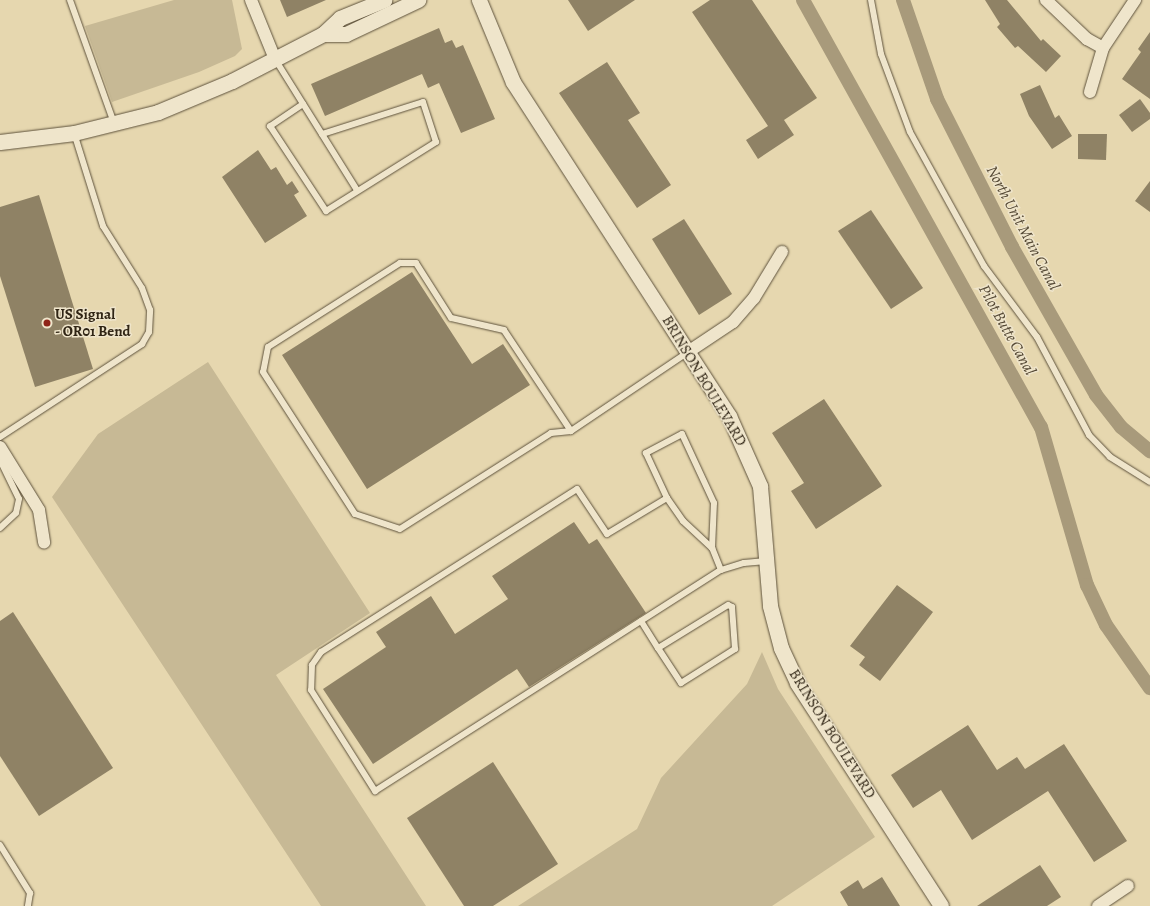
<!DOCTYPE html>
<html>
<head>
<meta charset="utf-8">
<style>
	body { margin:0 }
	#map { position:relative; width:1150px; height:906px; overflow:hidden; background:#e6d7af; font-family:Alegreya,serif }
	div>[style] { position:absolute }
	.green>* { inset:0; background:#c7b995 }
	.canal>* { height:14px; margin:-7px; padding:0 7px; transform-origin:7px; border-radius:7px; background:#a89a7b }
	.building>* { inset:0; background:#8f8265 }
	.roads { filter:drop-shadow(0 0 1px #5e523c) drop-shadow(0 0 1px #5e523c) }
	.service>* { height:6px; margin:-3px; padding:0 3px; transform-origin:3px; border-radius:3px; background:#efe5cb }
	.minor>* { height:12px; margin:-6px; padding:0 6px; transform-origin:6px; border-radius:6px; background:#efe5cb }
	.tertiary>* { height:15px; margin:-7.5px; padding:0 7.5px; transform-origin:7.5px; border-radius:7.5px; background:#efe5cb }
	.dots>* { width:11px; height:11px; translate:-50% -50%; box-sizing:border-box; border:2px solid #efe5cb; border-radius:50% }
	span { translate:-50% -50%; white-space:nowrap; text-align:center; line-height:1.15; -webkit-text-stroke:3px #efe5cb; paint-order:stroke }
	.poi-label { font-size:15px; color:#302515; font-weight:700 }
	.left { translate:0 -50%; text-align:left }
	.street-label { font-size:15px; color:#302515 }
	.water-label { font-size:16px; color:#544834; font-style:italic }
</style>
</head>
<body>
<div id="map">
	<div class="green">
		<i style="clip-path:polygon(174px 0,232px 0,242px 49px,235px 56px,199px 72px,112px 102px,85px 26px)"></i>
		<i style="clip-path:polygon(208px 362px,370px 613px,276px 675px,426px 906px,321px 906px,52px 497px,98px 434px)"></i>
		<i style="clip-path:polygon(762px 652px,778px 689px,875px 837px,772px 906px,518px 906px,637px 829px,661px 778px,747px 684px)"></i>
	</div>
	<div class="canal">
		<i style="left:803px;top:0;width:489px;rotate:60.9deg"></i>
		<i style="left:1041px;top:427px;width:165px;rotate:73.8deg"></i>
		<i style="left:1087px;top:585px;width:44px;rotate:64.6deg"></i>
		<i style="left:1106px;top:625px;width:77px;rotate:55.1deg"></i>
		<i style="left:903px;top:0;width:105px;rotate:71deg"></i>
		<i style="left:937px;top:99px;width:166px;rotate:63.1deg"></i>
		<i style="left:1012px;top:247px;width:170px;rotate:60.4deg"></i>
		<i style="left:1096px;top:395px;width:41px;rotate:52deg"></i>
		<i style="left:1121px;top:427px;width:38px;rotate:40deg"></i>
	</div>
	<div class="building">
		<i style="clip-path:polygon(280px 0,326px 0,287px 17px)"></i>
		<i style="clip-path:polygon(568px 0,635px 0,588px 31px)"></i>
		<i style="clip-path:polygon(710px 0,752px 0,817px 98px,784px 120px,794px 135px,758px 159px,746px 140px,768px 126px,692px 12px)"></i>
		<i style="clip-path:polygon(985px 0,1007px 0,1041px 41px,1043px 39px,1061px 56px,1046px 72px,1018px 46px,1015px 48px,997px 27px,1000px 24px)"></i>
		<i style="clip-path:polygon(439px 28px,445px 43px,452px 40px,456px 48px,463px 45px,495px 119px,461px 133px,439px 83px,428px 88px,422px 74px,325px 116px,311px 84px)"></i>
		<i style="clip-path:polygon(1150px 32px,1150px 99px,1122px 79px,1141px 52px,1138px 49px)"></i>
		<i style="clip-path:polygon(607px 62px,640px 113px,628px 120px,671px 185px,637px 208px,559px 93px)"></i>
		<i style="clip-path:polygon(1040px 85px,1055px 118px,1059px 115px,1072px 136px,1052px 149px,1029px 116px,1020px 94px)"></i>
		<i style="clip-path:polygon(1140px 99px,1150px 113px,1150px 119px,1132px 132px,1119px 115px)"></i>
		<i style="clip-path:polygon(1078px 134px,1107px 134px,1106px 160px,1078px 159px)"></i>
		<i style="clip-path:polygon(258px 150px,271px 170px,276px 167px,287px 185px,292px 181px,299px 192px,294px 195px,307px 216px,265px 243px,222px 177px)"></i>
		<i style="clip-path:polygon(1150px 181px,1150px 212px,1135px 201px)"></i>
		<i style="clip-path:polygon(39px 195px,93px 369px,35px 387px,0 276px,0 207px)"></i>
		<i style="clip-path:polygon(871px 210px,923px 288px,891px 309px,838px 231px)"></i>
		<i style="clip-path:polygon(684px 219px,732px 294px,699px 315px,652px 239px)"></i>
		<i style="clip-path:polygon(412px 272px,472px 364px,503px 344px,530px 385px,367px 489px,282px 355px)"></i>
		<i style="clip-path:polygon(824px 399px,882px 486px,816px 529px,791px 491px,804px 483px,772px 433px)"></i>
		<i style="clip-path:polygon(574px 522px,589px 544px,597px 539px,646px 613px,529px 687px,517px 669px,373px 764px,323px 689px,386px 647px,376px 632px,431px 596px,455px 634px,508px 599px,492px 576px)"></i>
		<i style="clip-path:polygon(897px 585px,933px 612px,880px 681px,859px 665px,865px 657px,850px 646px)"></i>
		<i style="clip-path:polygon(13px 612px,113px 768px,39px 816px,0 756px,0 621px)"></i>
		<i style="clip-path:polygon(968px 725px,997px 770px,1017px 757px,1025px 769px,1064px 744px,1127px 841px,1094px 862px,1048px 791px,972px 840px,941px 790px,913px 808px,891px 775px)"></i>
		<i style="clip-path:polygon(493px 762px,558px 864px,493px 906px,464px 906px,407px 818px)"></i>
		<i style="clip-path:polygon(1040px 865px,1061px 897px,1047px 906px,977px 906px)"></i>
		<i style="clip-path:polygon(882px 877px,900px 906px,848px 906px,840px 892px,858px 880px,863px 889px)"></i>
	</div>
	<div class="roads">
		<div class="service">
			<i style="left:70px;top:0;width:131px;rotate:70.3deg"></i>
			<i style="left:871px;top:0;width:55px;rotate:79.5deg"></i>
			<i style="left:881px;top:54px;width:83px;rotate:69.6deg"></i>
			<i style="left:910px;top:132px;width:153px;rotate:61.1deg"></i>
			<i style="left:984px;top:266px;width:89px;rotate:53.3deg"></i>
			<i style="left:1037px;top:337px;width:111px;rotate:62deg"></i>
			<i style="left:1089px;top:435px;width:30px;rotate:46deg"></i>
			<i style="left:1110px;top:457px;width:47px;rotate:32deg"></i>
			<i style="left:275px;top:59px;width:155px;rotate:58deg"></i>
			<i style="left:303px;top:104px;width:40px;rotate:146deg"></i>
			<i style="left:270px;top:126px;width:102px;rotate:56.6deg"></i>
			<i style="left:326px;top:211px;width:130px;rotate:-32.1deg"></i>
			<i style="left:436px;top:142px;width:42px;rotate:-108deg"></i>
			<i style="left:423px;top:102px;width:106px;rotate:162.4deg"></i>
			<i style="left:571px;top:431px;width:121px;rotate:-123.6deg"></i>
			<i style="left:504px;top:330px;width:54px;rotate:-167.2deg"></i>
			<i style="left:451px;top:318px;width:65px;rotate:-122.5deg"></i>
			<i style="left:416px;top:263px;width:16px;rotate:180deg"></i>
			<i style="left:400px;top:263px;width:156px;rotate:147.5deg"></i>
			<i style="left:268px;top:347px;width:25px;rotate:101deg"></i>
			<i style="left:263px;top:372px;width:169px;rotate:57.1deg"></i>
			<i style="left:355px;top:514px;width:47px;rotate:18.4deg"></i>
			<i style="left:400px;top:529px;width:179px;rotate:-32.4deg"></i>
			<i style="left:551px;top:433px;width:20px;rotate:-6deg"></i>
			<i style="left:571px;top:431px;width:141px;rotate:-34deg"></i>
			<i style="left:0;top:437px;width:170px;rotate:-33.2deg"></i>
			<i style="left:142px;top:344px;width:14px;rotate:-60deg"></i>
			<i style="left:149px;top:332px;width:22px;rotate:-87deg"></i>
			<i style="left:150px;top:310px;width:23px;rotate:-110deg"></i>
			<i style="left:142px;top:288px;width:73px;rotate:-122.2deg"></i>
			<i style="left:103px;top:226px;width:97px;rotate:-107.3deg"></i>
			<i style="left:0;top:460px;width:43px;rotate:64deg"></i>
			<i style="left:19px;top:499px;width:14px;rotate:102deg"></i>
			<i style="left:16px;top:513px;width:22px;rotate:137deg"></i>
			<i style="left:667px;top:498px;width:28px;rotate:55deg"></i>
			<i style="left:683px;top:521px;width:40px;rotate:43deg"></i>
			<i style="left:721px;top:570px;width:24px;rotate:-112deg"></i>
			<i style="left:712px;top:548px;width:45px;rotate:-87.5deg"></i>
			<i style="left:714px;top:503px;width:76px;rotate:-114.9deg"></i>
			<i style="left:682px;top:434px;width:41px;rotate:152.2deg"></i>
			<i style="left:646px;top:453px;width:50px;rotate:65deg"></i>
			<i style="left:667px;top:498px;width:70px;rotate:149deg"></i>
			<i style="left:607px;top:534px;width:54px;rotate:-123.7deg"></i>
			<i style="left:577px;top:489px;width:303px;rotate:147.5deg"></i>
			<i style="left:321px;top:652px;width:16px;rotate:125deg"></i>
			<i style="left:312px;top:665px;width:25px;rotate:92deg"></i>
			<i style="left:311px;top:690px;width:120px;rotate:57.6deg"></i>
			<i style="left:375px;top:791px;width:411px;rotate:-32.6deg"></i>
			<i style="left:721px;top:570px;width:24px;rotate:-17deg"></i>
			<i style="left:744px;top:563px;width:22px;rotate:-5deg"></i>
			<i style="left:641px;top:621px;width:32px;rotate:58deg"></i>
			<i style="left:658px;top:648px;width:42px;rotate:56.7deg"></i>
			<i style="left:681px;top:683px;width:64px;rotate:-32.2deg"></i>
			<i style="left:735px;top:649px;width:42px;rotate:-94.1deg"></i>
			<i style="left:732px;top:607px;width:4px;rotate:-153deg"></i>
			<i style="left:728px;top:605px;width:82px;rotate:148.4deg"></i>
			<i style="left:0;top:845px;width:57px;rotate:58deg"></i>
			<i style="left:30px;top:893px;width:13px;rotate:99deg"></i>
		</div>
		<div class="minor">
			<i style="left:251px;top:0;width:64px;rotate:67.9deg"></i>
			<i style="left:1046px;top:0;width:57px;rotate:43.6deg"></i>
			<i style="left:1087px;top:39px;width:18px;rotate:29deg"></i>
			<i style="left:1090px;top:92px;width:46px;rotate:-73.5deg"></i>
			<i style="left:1103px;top:48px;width:58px;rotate:-56.3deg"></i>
			<i style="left:688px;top:352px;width:54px;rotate:-33.7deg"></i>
			<i style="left:733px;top:322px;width:32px;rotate:-49deg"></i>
			<i style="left:754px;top:298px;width:54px;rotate:-58.7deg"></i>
			<i style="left:0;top:447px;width:74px;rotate:58.2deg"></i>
			<i style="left:39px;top:510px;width:33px;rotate:81deg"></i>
			<i style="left:1098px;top:906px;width:36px;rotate:-34deg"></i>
		</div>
		<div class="tertiary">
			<i style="left:479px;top:0;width:89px;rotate:67.5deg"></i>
			<i style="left:513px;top:82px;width:398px;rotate:57.1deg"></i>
			<i style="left:729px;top:416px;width:77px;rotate:66.1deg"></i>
			<i style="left:760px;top:486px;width:120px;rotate:85.2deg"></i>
			<i style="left:770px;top:606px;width:43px;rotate:75.3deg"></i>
			<i style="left:781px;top:648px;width:38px;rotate:65deg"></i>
			<i style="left:797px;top:683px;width:265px;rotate:57.1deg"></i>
			<i style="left:323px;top:34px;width:23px"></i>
			<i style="left:346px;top:34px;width:80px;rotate:-25.3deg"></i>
			<i style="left:0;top:142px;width:75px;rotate:-6.9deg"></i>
			<i style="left:74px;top:133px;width:87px;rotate:-14deg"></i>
			<i style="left:158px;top:112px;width:80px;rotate:-22.7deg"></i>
			<i style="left:232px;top:81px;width:102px;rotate:-27.3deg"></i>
			<i style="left:323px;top:34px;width:23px;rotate:-43deg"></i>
			<i style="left:340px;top:18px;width:48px;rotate:-22.2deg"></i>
		</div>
	</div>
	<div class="dots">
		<i style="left:47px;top:323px;background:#8f2418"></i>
	</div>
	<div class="poi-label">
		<span class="left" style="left:55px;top:323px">US Signal<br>- OR01 Bend</span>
	</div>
	<div class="street-label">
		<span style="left:704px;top:381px;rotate:59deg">BRINSON BOULEVARD</span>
		<span style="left:832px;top:734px;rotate:58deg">BRINSON BOULEVARD</span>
	</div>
	<div class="water-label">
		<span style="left:1023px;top:228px;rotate:62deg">North Unit Main Canal</span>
		<span style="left:1007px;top:330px;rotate:61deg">Pilot Butte Canal</span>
	</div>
</div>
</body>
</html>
